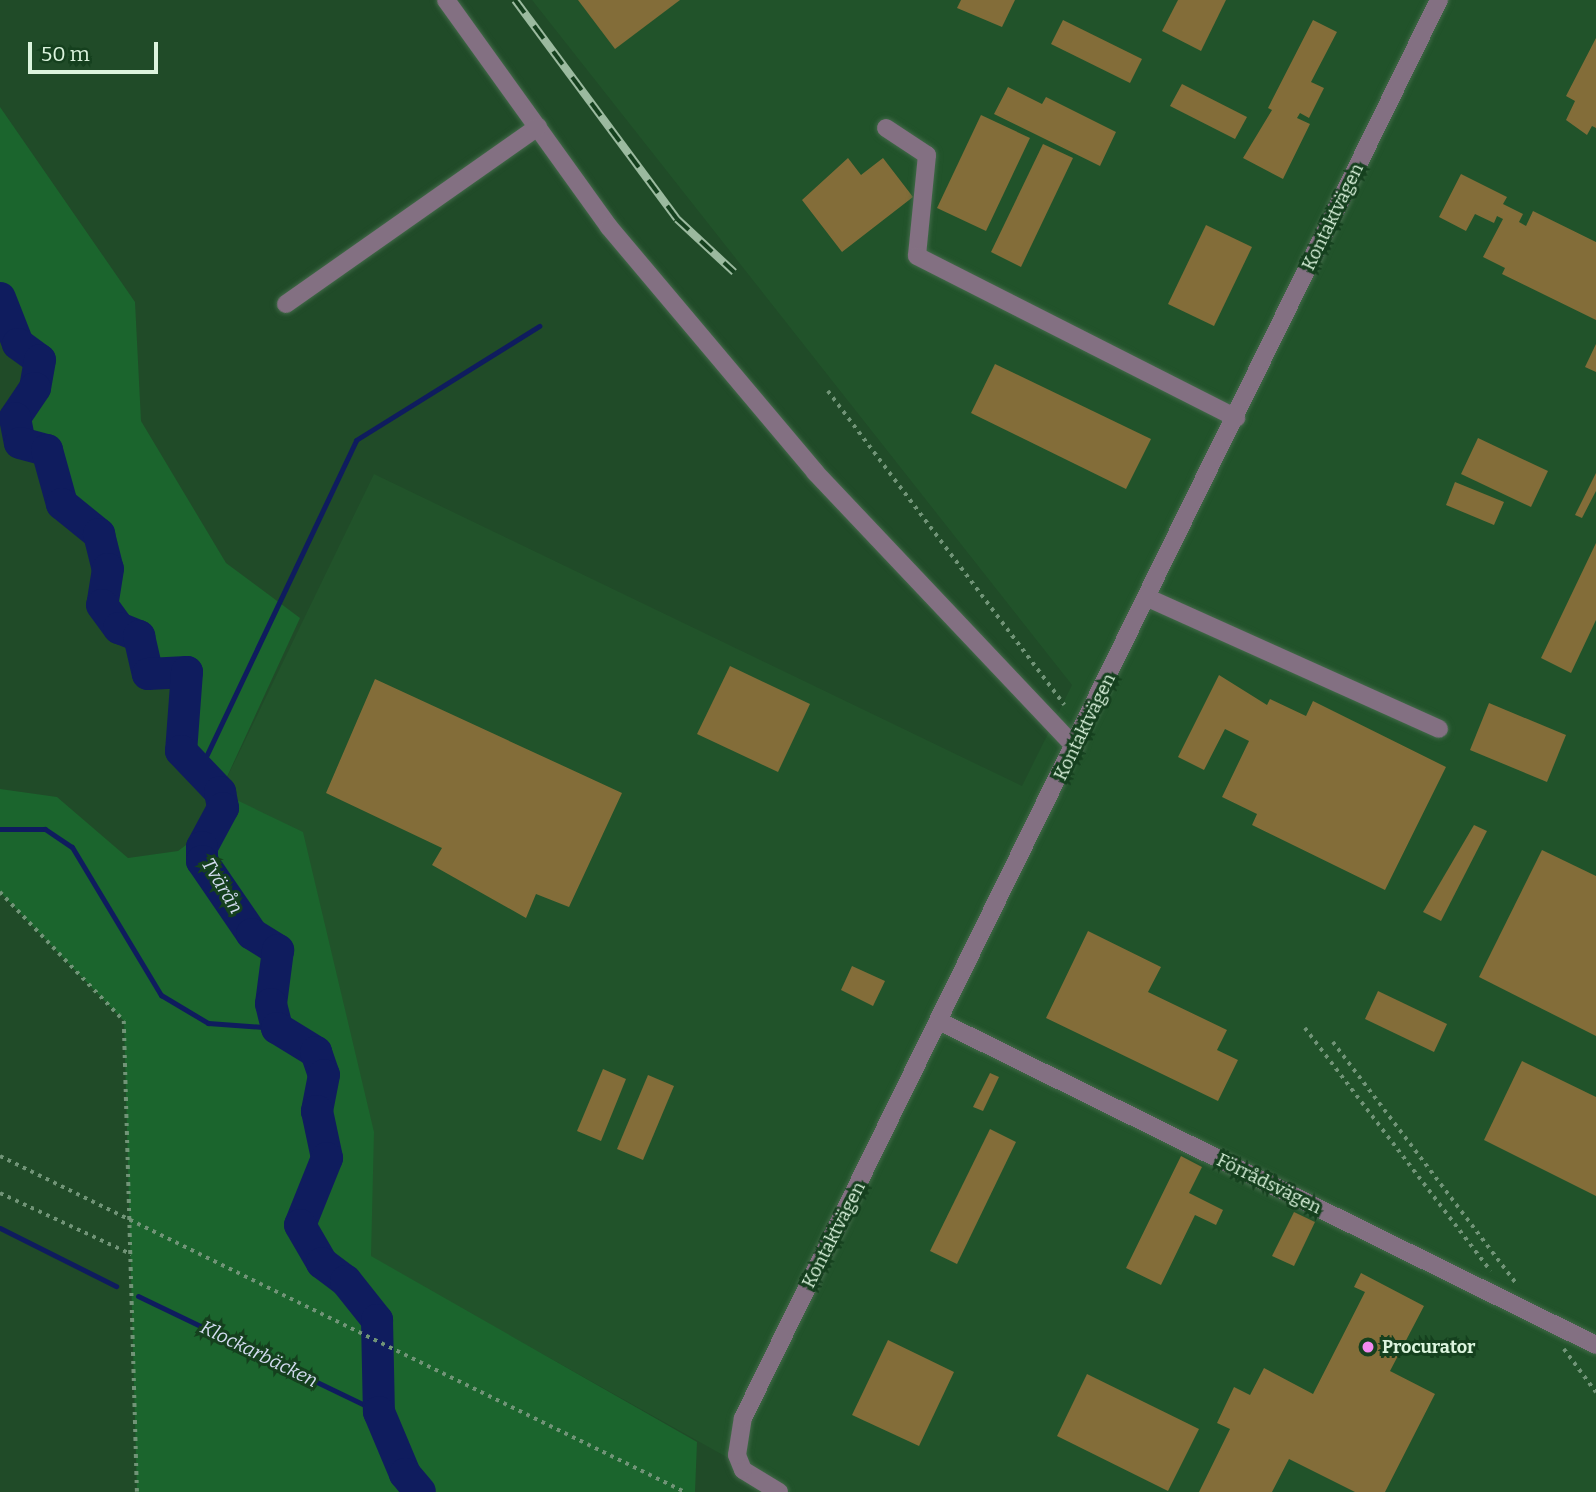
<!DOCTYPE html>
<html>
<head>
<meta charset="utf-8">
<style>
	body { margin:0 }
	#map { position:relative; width:1596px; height:1492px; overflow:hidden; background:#204b28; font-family:Bitter,serif }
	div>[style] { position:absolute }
	.built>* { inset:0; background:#21532a }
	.green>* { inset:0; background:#1b652d }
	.stream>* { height:5px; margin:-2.5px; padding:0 2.5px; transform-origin:2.5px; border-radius:2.5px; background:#0f1c5e }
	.river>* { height:32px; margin:-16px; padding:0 16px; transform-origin:16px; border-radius:16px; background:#0f1c5e }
	.building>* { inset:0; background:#836d39 }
	.path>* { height:3.5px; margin-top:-1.75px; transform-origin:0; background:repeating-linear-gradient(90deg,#719477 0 3.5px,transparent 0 8.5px) }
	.roads { filter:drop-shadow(0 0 2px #426949) drop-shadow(0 0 2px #426949) }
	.minor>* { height:18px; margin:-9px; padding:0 9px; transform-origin:9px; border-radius:9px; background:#837082 }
	.rail>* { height:8px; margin-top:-4px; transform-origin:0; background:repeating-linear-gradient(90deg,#15401e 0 16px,#9bba9f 0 32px); box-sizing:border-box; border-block:2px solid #9bba9f }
	.dots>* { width:19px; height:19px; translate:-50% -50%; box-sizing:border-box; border:4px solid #15401e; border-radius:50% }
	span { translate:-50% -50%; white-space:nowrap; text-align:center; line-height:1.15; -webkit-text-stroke:6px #15401e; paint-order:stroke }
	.street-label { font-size:18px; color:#dcf4de }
	.poi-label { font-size:18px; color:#dcf4de; font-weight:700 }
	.left { translate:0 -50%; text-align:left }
	.water-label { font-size:19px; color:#d3dbf0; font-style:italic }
	.scale { position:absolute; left:28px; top:42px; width:130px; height:32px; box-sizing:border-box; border:4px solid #dcf4de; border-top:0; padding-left:9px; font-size:21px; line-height:24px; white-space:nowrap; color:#dcf4de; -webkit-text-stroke:5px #15401e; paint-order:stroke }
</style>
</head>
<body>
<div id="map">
	<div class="built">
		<i style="clip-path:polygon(532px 0,1596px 0,1596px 1492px,789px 1492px,369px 1257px,220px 792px,374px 474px,1022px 786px,1072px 685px)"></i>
	</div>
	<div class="green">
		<i style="clip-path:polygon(0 107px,135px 302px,141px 421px,226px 563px,300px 618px,220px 792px,303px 832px,374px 1132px,371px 1256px,697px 1442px,695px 1492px,137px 1492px,124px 1021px,0 892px,0 789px,57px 797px,128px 858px,178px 851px,210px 827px,223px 808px,220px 792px,181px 751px,187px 672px,148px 674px,139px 636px,119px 628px,102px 605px,108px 569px,99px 534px,62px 504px,47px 450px,20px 443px,15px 418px,35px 388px,40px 360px,18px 344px,0 298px)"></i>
	</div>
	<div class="stream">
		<i style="left:201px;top:767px;width:362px;rotate:-64.6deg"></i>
		<i style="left:356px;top:440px;width:216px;rotate:-31.9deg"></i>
		<i style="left:0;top:829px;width:45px"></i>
		<i style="left:45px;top:829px;width:32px;rotate:34deg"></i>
		<i style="left:72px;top:847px;width:173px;rotate:59deg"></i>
		<i style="left:161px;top:995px;width:55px;rotate:30.8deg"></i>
		<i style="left:208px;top:1023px;width:69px;rotate:4.1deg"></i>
		<i style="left:0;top:1228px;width:130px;rotate:26.6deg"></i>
		<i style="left:138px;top:1296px;width:267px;rotate:25.7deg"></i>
	</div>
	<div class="river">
		<i style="left:0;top:298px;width:49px;rotate:68.6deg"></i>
		<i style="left:18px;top:344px;width:27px;rotate:36deg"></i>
		<i style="left:40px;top:360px;width:28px;rotate:100deg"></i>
		<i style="left:35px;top:388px;width:36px;rotate:124deg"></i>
		<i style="left:15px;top:418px;width:25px;rotate:79deg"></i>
		<i style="left:20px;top:443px;width:28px;rotate:15deg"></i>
		<i style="left:47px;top:450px;width:56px;rotate:74.5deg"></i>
		<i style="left:62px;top:504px;width:48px;rotate:39deg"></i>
		<i style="left:99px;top:534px;width:36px;rotate:76deg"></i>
		<i style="left:108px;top:569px;width:36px;rotate:99deg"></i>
		<i style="left:102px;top:605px;width:29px;rotate:54deg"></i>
		<i style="left:119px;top:628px;width:22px;rotate:22deg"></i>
		<i style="left:139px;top:636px;width:39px;rotate:77deg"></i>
		<i style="left:148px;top:674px;width:39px;rotate:-3deg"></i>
		<i style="left:187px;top:672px;width:79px;rotate:94.3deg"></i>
		<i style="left:181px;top:751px;width:57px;rotate:46.4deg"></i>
		<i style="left:220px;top:792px;width:16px;rotate:79deg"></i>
		<i style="left:223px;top:808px;width:44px;rotate:118.3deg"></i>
		<i style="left:202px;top:847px;width:14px;rotate:90deg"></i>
		<i style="left:202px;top:861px;width:88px;rotate:55.6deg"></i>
		<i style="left:252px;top:934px;width:31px;rotate:32deg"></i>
		<i style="left:278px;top:950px;width:54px;rotate:97.4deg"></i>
		<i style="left:271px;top:1004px;width:25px;rotate:76deg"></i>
		<i style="left:277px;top:1028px;width:46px;rotate:31.6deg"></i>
		<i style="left:316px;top:1052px;width:24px;rotate:71deg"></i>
		<i style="left:324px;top:1075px;width:37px;rotate:101deg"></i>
		<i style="left:317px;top:1111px;width:48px;rotate:78deg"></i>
		<i style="left:327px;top:1158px;width:72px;rotate:111.9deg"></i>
		<i style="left:300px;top:1225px;width:44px;rotate:59.9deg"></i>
		<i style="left:322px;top:1263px;width:30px;rotate:37deg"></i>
		<i style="left:346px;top:1281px;width:50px;rotate:51.5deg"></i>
		<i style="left:377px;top:1320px;width:92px;rotate:88.8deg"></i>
		<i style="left:379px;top:1412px;width:67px;rotate:67.2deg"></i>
		<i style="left:405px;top:1474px;width:23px;rotate:50deg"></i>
	</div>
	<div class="building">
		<i style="clip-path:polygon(578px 0,680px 0,615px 49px)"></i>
		<i style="clip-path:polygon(961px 0,1015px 0,1002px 27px,957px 8px)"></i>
		<i style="clip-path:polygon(1178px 0,1226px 0,1201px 51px,1162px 31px)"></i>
		<i style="clip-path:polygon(1063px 20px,1142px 59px,1130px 83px,1051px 44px)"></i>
		<i style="clip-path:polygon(1313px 20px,1337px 32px,1311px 82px,1324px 88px,1309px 118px,1300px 113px,1297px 118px,1310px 124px,1283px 179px,1243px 158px,1272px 110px,1268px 108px)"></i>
		<i style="clip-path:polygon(1596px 38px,1596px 128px,1592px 126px,1587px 135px,1566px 120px,1575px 101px,1566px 96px)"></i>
		<i style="clip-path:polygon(1182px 84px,1247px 117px,1235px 139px,1170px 106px)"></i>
		<i style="clip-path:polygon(1008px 87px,1042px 104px,1046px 97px,1116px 132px,1100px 166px,994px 114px)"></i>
		<i style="clip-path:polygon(981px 115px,1030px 138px,986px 231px,937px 208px)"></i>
		<i style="clip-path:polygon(1043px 144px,1073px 158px,1021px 267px,991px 252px)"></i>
		<i style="clip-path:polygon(848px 158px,861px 175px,883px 158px,913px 197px,842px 252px,802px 200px)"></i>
		<i style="clip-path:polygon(1461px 174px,1507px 197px,1503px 204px,1523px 214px,1519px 222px,1526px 226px,1533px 211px,1596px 242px,1596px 320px,1502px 274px,1505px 268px,1483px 257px,1503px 219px,1497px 216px,1494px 223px,1475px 214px,1466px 231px,1439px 217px)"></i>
		<i style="clip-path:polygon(1206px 225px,1252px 247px,1214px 326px,1168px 304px)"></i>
		<i style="clip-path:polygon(1596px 344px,1596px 372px,1585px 367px)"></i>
		<i style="clip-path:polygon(995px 364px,1151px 439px,1126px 489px,971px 413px)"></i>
		<i style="clip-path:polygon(1478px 438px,1548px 471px,1531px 507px,1461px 474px)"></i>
		<i style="clip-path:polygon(1596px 473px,1596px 491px,1582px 518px,1575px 515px)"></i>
		<i style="clip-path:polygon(1455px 482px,1504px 502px,1494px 525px,1446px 505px)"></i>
		<i style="clip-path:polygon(1596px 543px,1596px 620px,1571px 673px,1541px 658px)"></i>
		<i style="clip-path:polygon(730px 666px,810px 704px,778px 772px,697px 734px)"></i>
		<i style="clip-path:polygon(1219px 675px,1267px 705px,1270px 699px,1306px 716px,1313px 701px,1446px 767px,1385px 890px,1252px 825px,1257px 814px,1222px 797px,1249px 741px,1225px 729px,1204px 770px,1178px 757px)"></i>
		<i style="clip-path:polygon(375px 679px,622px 793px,569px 907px,536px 894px,526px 918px,432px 865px,442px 848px,326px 793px)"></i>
		<i style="clip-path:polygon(1489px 703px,1566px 735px,1547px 782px,1470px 750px)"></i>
		<i style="clip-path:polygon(1474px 825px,1487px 831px,1441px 921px,1423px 912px)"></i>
		<i style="clip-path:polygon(1542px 850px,1596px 876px,1596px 1036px,1479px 977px)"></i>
		<i style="clip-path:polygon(1088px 931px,1161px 967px,1148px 992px,1227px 1030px,1217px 1050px,1238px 1060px,1218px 1101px,1046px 1018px)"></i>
		<i style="clip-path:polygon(852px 966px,885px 981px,873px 1006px,841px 990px)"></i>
		<i style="clip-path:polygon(1378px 991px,1447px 1024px,1434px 1052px,1365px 1019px)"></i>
		<i style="clip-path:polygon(1522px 1061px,1596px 1097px,1596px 1196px,1484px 1140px)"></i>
		<i style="clip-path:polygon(603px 1069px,626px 1079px,601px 1141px,577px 1131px)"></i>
		<i style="clip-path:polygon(990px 1073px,999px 1077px,983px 1111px,973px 1107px)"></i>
		<i style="clip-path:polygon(648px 1075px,674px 1086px,643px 1160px,617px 1149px)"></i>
		<i style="clip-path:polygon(990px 1129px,1016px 1142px,957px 1264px,930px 1251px)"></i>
		<i style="clip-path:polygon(1181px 1156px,1202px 1167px,1189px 1193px,1223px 1210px,1216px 1225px,1195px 1215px,1161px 1285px,1126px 1268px)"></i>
		<i style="clip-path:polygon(1294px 1212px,1315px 1222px,1294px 1266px,1272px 1256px)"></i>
		<i style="clip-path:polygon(1361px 1273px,1424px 1306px,1390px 1371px,1435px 1394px,1385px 1492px,1355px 1492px,1289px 1459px,1272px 1492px,1199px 1492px,1230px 1429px,1217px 1423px,1234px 1387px,1250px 1395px,1264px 1368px,1313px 1394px,1365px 1292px,1354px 1287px)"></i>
		<i style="clip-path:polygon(888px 1340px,954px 1372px,919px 1446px,852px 1415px)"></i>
		<i style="clip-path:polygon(1087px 1374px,1199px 1429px,1168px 1491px,1057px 1436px)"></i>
	</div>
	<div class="path">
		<i style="left:828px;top:391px;width:393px;rotate:53deg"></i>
		<i style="left:0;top:892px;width:179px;rotate:46.1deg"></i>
		<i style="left:124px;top:1021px;width:471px;rotate:88.4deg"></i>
		<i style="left:1305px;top:1028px;width:306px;rotate:52.6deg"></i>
		<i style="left:1333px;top:1042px;width:303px;rotate:52.8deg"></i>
		<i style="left:0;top:1156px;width:763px;rotate:26.13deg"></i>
		<i style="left:0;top:1193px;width:145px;rotate:25deg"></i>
		<i style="left:1564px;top:1349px;width:54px;rotate:53.3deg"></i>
	</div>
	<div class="roads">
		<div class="minor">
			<i style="left:446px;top:0;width:279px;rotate:54.3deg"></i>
			<i style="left:609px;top:227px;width:320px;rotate:49.9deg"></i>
			<i style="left:815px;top:472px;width:378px;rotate:46.6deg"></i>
			<i style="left:886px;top:128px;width:49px;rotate:33.4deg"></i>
			<i style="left:927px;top:155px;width:101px;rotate:95.7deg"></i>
			<i style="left:917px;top:256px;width:358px;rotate:26.9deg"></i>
			<i style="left:286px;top:304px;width:308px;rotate:-35.1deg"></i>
			<i style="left:1148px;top:598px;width:319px;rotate:24.2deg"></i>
			<i style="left:941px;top:1022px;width:730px;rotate:26.25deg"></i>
			<i style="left:779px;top:1492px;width:42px;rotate:-148.6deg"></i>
			<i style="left:743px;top:1470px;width:16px;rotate:-112deg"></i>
			<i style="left:737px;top:1455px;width:37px;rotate:-81deg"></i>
			<i style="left:743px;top:1418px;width:1580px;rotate:-63.86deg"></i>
		</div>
	</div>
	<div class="rail">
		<i style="left:515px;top:0;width:272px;rotate:53.5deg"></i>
		<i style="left:677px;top:219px;width:78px;rotate:42.9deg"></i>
	</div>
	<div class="dots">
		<i style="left:1368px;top:1347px;background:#f38af1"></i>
	</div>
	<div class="street-label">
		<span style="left:1333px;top:217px;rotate:-64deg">Kontaktvägen</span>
		<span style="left:1085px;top:727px;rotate:-64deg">Kontaktvägen</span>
		<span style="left:1269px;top:1184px;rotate:26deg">Förrådsvägen</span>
		<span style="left:834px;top:1235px;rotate:-63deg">Kontaktvägen</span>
	</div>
	<div class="poi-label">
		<span class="left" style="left:1382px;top:1347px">Procurator</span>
	</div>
	<div class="water-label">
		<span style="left:222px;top:886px;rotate:59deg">Tvärån</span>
		<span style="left:259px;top:1354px;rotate:26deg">Klockarbäcken</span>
	</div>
	<div class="scale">50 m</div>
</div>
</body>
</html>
